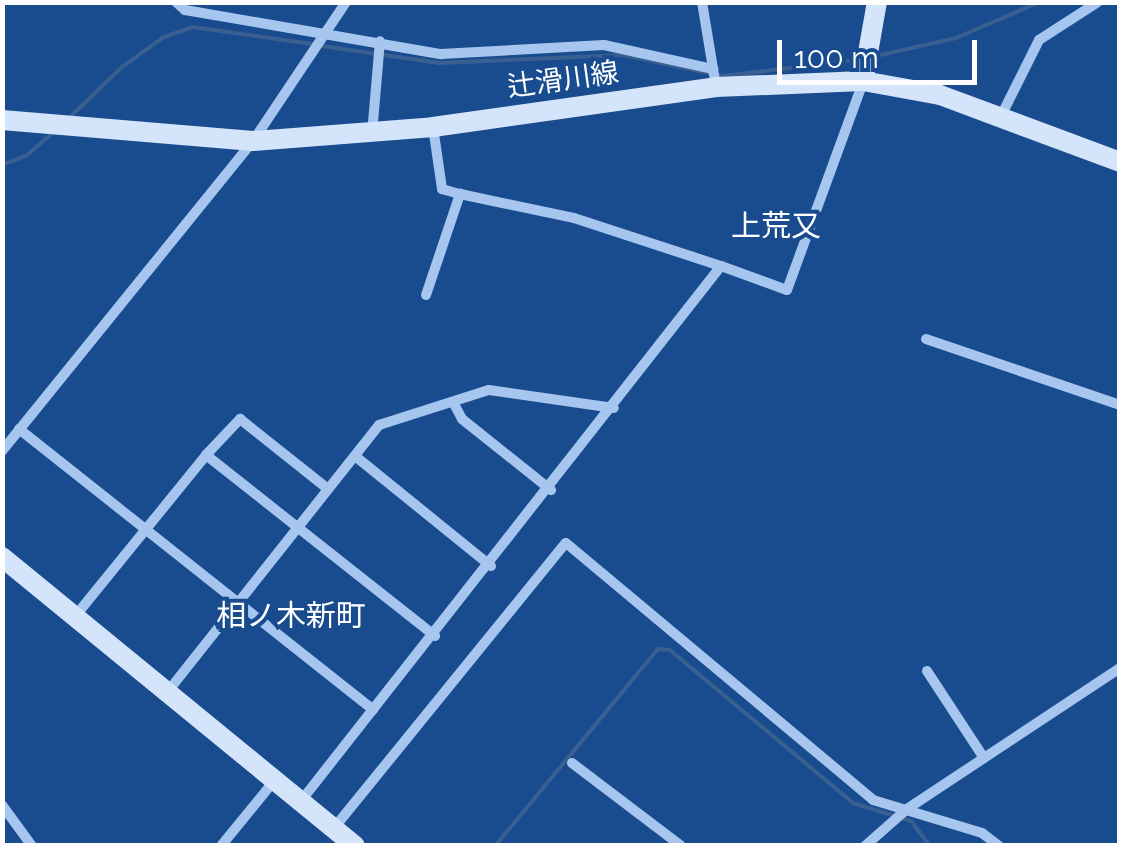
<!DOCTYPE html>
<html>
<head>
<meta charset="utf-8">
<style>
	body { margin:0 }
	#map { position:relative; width:1122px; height:848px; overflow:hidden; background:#194c8f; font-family:Raleway,"Noto Sans JP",sans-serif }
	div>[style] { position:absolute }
	.stream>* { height:4px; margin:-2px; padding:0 2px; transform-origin:2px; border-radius:2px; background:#3a5f91 }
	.street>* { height:10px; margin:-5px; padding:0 5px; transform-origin:5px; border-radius:5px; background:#a6c6ef }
	.secondary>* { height:20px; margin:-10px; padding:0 10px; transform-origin:10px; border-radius:10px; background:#d4e4fa }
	span { translate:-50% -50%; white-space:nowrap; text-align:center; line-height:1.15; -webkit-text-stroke:8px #194c8f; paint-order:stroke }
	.street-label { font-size:28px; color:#fff }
	.neighbourhood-label { font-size:30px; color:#fff }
	.frame { position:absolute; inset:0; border:5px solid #fff; pointer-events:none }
	.scale { position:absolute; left:777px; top:40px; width:200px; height:45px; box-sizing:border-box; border:5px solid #fff; border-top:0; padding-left:12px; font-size:30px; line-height:35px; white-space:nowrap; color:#fff; -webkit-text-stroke:8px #194c8f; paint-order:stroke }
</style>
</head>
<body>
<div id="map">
	<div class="stream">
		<i style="left:322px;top:46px;width:118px;rotate:8.3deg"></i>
		<i style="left:439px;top:63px;width:184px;rotate:-2.5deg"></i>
		<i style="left:623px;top:55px;width:102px;rotate:11.9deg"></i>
		<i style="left:723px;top:76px;width:135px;rotate:-6.8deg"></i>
		<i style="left:876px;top:56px;width:82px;rotate:-12.7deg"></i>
		<i style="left:956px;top:38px;width:91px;rotate:-23.2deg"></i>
		<i style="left:70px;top:117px;width:72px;rotate:-43.9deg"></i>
		<i style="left:122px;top:67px;width:49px;rotate:-35.9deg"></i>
		<i style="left:162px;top:38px;width:32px;rotate:-20deg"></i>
		<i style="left:192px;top:27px;width:122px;rotate:8deg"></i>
		<i style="left:2px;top:165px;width:26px;rotate:-21deg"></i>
		<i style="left:26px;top:156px;width:35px;rotate:-41deg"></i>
		<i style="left:495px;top:846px;width:256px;rotate:-50.4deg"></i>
		<i style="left:658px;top:649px;width:12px;rotate:5deg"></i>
		<i style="left:670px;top:650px;width:239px;rotate:39.9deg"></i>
		<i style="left:853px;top:803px;width:61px;rotate:17.2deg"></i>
		<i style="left:911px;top:821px;width:31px;rotate:53deg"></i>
	</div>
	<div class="street">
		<i style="left:176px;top:2px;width:12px;rotate:42deg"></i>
		<i style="left:185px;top:10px;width:260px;rotate:9.8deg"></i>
		<i style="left:441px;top:54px;width:163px;rotate:-3.2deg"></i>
		<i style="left:604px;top:45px;width:112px;rotate:12.4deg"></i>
		<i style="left:702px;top:2px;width:86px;rotate:80.6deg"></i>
		<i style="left:1001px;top:116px;width:85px;rotate:-63.4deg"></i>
		<i style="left:1039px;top:40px;width:70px;rotate:-32.8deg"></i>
		<i style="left:433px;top:127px;width:63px;rotate:81.7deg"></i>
		<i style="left:442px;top:189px;width:19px;rotate:16deg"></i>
		<i style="left:372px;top:134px;width:93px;rotate:-85.1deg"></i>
		<i style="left:426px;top:295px;width:107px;rotate:-71.4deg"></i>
		<i style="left:460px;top:194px;width:116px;rotate:11.9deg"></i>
		<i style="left:574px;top:218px;width:155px;rotate:18.1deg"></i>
		<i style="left:926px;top:339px;width:205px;rotate:18.8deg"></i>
		<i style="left:453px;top:402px;width:19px;rotate:62deg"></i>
		<i style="left:462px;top:419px;width:114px;rotate:38.6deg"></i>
		<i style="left:19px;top:429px;width:452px;rotate:38.4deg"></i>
		<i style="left:2px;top:451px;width:399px;rotate:-51deg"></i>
		<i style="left:253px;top:141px;width:167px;rotate:-56.2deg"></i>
		<i style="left:206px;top:455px;width:50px;rotate:-46.6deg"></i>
		<i style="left:240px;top:419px;width:112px;rotate:38.5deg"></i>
		<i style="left:355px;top:456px;width:175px;rotate:39deg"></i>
		<i style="left:77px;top:614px;width:205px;rotate:-50.9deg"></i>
		<i style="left:206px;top:455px;width:292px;rotate:38.3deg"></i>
		<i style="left:927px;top:671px;width:104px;rotate:56.8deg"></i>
		<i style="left:169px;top:690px;width:338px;rotate:-51.6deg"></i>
		<i style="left:379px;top:425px;width:115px;rotate:-17.7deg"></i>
		<i style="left:489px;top:390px;width:126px;rotate:8.2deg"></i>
		<i style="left:572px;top:763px;width:136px;rotate:37.2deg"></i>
		<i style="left:301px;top:801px;width:680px;rotate:-51.87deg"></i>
		<i style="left:721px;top:266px;width:70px;rotate:20deg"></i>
		<i style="left:787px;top:290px;width:221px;rotate:-69.9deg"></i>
		<i style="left:2px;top:805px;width:51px;rotate:53.8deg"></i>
		<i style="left:334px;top:828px;width:367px;rotate:-50.9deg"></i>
		<i style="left:566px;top:543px;width:400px;rotate:39.9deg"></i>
		<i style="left:873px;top:800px;width:114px;rotate:16.8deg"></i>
		<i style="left:982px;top:833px;width:21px;rotate:37deg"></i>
		<i style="left:221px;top:846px;width:84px;rotate:-50.8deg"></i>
		<i style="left:865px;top:846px;width:56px;rotate:-41.4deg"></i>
		<i style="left:907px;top:809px;width:255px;rotate:-33.5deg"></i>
	</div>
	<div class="secondary">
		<i style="left:863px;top:81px;width:80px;rotate:-80deg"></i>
		<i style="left:2px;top:120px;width:252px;rotate:4.8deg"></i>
		<i style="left:253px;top:141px;width:181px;rotate:-4.4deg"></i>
		<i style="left:433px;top:127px;width:286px;rotate:-8deg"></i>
		<i style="left:716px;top:87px;width:147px;rotate:-2.3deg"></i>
		<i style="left:863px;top:81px;width:78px;rotate:10.3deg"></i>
		<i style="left:940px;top:95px;width:192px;rotate:20.4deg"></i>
		<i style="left:2px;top:557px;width:456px;rotate:39.3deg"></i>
	</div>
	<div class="street-label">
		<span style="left:563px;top:80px;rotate:-8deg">辻滑川線</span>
	</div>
	<div class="neighbourhood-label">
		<span style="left:776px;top:226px">上荒又</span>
		<span style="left:291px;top:616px">相ノ木新町</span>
	</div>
	<div class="frame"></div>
	<div class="scale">100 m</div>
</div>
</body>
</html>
